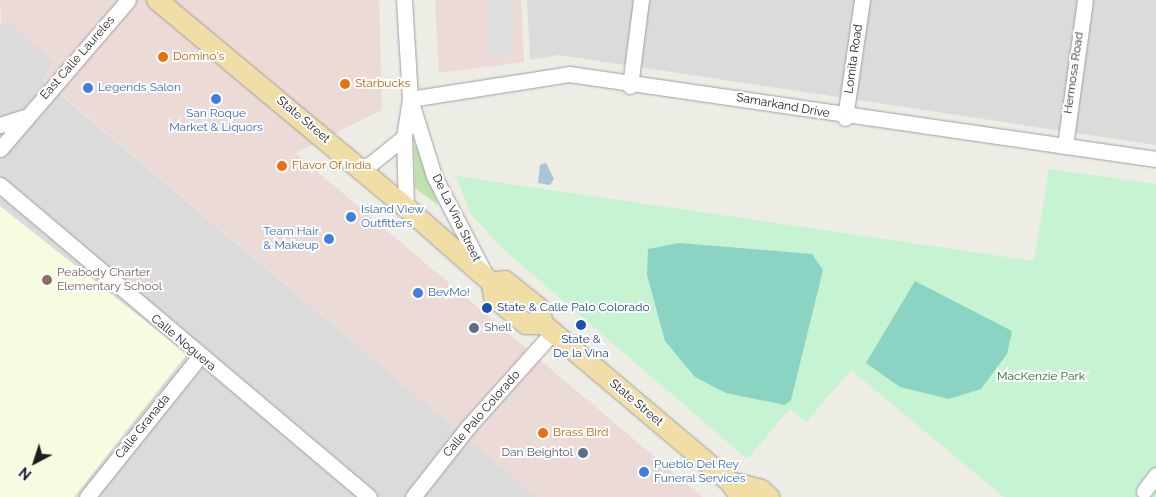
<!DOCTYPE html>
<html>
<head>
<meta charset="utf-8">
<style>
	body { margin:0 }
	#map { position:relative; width:1156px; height:497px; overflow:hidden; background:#edece5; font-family:Raleway,sans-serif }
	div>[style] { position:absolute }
	.residential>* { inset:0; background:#dbdbdb }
	.commercial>* { inset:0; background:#ecdad6 }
	.education>* { inset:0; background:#f7fbe0 }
	.grass>* { inset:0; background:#c0e2b0 }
	.park>* { inset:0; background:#c6f3d1 }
	.pitch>* { inset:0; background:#8bd4c4 }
	.parking>* { inset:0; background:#dedede }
	.water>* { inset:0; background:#aac5d6 }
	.roads { filter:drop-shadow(0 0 1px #9f9f9f) drop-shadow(0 0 1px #9f9f9f) }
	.minor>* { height:15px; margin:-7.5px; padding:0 7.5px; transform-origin:7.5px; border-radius:7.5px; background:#fff }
	.major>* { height:20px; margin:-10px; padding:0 10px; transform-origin:10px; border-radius:10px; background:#f1dda6 }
	.dots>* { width:14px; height:14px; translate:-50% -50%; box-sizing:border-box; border:2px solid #fff; border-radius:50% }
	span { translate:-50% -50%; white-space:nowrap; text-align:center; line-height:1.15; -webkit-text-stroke:4px #fff; paint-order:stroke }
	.food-label { font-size:12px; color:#c56008 }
	.left { translate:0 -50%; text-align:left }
	.street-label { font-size:12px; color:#1e1e1e }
	.shop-label { font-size:12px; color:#366cbe }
	.right { translate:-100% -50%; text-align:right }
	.education-label { font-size:12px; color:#785e54 }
	.transit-label { font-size:12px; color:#164399 }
	.service-label { font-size:12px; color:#4e5e75 }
	.park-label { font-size:12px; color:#186f2d }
	.north { position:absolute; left:10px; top:437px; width:50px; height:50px; -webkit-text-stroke:4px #fff; paint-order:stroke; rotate:220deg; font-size:14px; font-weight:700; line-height:20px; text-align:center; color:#1e1e1e }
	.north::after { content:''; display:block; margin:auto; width:18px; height:22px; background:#1e1e1e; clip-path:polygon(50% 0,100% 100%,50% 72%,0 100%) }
</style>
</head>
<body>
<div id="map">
	<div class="residential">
		<i style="clip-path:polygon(527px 0,1156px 0,1156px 145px,559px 55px,530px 60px)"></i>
		<i style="clip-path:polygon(8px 21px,55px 62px,42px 79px,537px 497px,0 497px,0 23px)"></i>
	</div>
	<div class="commercial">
		<i style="clip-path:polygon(0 0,379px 0,382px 110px,295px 153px,702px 497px,537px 497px,42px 78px,55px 62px,8px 22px,2px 27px)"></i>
		<i style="clip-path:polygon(435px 0,521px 0,524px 62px,439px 73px)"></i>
	</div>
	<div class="education">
		<i style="clip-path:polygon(0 206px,187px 354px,74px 497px,0 497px)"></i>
	</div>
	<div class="grass">
		<i style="clip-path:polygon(414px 146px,419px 146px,438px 205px,415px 188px)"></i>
	</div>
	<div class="park">
		<i style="clip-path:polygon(1049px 169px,1156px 184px,1156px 497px,1004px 497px,851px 370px,806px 422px,790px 409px,747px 459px,501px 247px,471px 214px,456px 176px,1034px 261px)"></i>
	</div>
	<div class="pitch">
		<i style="clip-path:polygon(679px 243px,812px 254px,823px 270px,791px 400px,785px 405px,726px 393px,695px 377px,665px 341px,647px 275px,648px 249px)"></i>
		<i style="clip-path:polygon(915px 281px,1012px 331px,1007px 354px,981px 389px,949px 399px,900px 387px,866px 363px)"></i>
	</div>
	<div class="parking">
		<i style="clip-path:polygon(485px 0,513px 0,513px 56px,489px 58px)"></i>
	</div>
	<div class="water">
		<i style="clip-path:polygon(546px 163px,554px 179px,550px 185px,538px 183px,540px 165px)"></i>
	</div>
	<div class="roads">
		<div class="minor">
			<i style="left:404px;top:0;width:99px;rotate:86.5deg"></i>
			<i style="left:410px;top:99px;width:81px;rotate:72.7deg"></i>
			<i style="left:434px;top:176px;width:106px;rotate:62.5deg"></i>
			<i style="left:630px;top:86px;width:87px;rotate:-82.7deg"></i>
			<i style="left:410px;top:99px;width:161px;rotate:-8.9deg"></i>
			<i style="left:569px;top:74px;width:593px;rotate:8.24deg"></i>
			<i style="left:845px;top:118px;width:119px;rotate:-81.8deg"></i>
			<i style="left:0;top:125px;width:28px;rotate:-18deg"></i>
			<i style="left:1065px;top:146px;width:147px;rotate:-82.2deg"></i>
			<i style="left:0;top:149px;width:196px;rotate:-49.3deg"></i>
			<i style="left:363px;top:170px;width:53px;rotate:-38.8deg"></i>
			<i style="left:0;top:185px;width:483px;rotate:40.2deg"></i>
			<i style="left:406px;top:207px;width:70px;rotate:-91.6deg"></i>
			<i style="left:404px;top:137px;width:38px;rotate:-81deg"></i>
			<i style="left:1144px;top:491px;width:20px;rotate:-53deg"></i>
			<i style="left:87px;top:497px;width:179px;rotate:-51.3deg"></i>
			<i style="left:413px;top:497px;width:89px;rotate:-51.8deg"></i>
			<i style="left:468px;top:427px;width:126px;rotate:-48.2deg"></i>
		</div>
		<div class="major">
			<i style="left:157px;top:0;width:327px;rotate:39.8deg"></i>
			<i style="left:408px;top:209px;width:112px;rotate:41.4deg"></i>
			<i style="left:492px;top:283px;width:14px;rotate:82deg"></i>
			<i style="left:494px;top:297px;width:42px;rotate:40.2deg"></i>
			<i style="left:526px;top:324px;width:17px"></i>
			<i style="left:492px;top:283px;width:13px;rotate:-9deg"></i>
			<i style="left:505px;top:281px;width:43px;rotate:38.5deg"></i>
			<i style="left:539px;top:308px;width:16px;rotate:76deg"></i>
			<i style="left:543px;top:324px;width:245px;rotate:40.2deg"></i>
			<i style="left:730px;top:482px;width:19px;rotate:54deg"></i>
			<i style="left:730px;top:482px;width:32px;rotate:14deg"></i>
			<i style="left:761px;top:490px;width:11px;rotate:41deg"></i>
		</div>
	</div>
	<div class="dots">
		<i style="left:163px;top:57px;background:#e8710a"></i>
		<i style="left:345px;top:84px;background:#e8710a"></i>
		<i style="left:88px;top:88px;background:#3f7fe0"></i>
		<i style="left:216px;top:99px;background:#3f7fe0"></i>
		<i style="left:282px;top:166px;background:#e8710a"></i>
		<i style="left:351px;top:217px;background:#3f7fe0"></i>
		<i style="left:329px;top:239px;background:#3f7fe0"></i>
		<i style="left:47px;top:280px;background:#8d6e63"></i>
		<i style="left:418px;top:293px;background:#3f7fe0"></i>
		<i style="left:487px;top:308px;background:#1a4fb4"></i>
		<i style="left:581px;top:325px;background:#1a4fb4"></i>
		<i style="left:474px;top:328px;background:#5c6f8a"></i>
		<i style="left:543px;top:433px;background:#e8710a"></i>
		<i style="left:583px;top:453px;background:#5c6f8a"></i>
		<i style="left:644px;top:472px;background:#3f7fe0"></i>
	</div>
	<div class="food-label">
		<span class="left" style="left:173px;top:57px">Domino's</span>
		<span class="left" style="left:355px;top:84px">Starbucks</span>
		<span class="left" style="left:292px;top:166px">Flavor Of India</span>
		<span class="left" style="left:553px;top:433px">Brass Bird</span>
	</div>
	<div class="street-label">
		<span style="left:78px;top:58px;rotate:-49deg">East Calle Laureles</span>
		<span style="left:854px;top:59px;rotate:-82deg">Lomita Road</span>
		<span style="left:1074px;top:73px;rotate:-82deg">Hermosa Road</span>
		<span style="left:783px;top:106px;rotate:10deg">Samarkand Drive</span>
		<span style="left:303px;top:120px;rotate:40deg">State Street</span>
		<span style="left:456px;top:218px;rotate:64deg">De La Vina Street</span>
		<span style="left:183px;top:343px;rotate:40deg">Calle Noguera</span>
		<span style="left:636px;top:403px;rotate:40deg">State Street</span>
		<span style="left:482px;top:414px;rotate:-49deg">Calle Palo Colorado</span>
		<span style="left:143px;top:427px;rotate:-51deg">Calle Granada</span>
	</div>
	<div class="shop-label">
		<span class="left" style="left:98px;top:88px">Legends Salon</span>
		<span style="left:216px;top:121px">San Roque<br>Market &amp; Liquors</span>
		<span class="left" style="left:361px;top:217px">Island View<br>Outfitters</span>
		<span class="right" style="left:319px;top:239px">Team Hair<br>&amp; Makeup</span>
		<span class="left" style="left:428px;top:293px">BevMo!</span>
		<span class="left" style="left:654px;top:472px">Pueblo Del Rey<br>Funeral Services</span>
	</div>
	<div class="education-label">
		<span class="left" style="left:57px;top:280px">Peabody Charter<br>Elementary School</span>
	</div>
	<div class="transit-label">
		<span class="left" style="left:497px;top:308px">State &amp; Calle Palo Colorado</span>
		<span style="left:581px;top:347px">State &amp;<br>De la Vina</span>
	</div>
	<div class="service-label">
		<span class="left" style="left:484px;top:328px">Shell</span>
		<span class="right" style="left:573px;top:453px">Dan Beightol</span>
	</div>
	<div class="park-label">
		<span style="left:1041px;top:377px">MacKenzie Park</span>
	</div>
	<div class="north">N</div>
</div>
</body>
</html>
